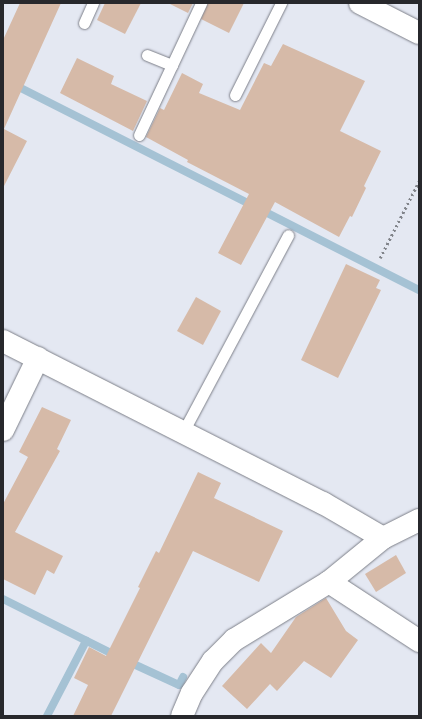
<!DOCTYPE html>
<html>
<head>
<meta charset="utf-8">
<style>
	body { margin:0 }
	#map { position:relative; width:422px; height:719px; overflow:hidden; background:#e4e8f2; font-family:Commissioner,sans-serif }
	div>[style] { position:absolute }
	.stream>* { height:8px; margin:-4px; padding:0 4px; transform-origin:4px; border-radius:4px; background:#a5c2d4 }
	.building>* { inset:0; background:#d6baa8 }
	.path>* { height:2.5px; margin-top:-1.25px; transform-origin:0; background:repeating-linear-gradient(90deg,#81848a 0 2px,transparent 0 5px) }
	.roads { filter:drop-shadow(0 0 1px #7c7f88) drop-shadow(0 0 1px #7c7f88) }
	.lane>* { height:11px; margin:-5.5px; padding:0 5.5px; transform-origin:5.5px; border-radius:5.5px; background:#fff }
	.street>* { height:22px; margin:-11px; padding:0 11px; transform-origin:11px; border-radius:11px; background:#fff }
	.secondary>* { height:22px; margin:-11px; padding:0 11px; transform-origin:11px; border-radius:11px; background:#fff }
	span { translate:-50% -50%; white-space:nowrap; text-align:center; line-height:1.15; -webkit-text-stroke:3px #e4e8f2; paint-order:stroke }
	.frame { position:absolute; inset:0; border:4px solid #27282c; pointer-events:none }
</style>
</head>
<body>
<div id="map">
	<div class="stream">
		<i style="left:3px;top:79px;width:466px;rotate:26.9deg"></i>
		<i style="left:3px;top:599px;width:127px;rotate:26.6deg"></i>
		<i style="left:127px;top:661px;width:57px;rotate:24.8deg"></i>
		<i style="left:179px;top:685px;width:9px;rotate:-63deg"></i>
		<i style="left:47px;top:716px;width:85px;rotate:-62.5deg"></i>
	</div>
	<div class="building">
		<i style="clip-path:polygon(20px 3px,61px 3px,4px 129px,27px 141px,3px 188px,3px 40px)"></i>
		<i style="clip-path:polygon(105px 3px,141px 3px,125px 34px,97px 20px)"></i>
		<i style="clip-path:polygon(168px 3px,193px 3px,188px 13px)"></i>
		<i style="clip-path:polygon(208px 3px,244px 3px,229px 33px,201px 19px)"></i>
		<i style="clip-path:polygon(283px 44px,365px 81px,340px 131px,381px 151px,364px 186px,366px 188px,352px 217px,350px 216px,339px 237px,275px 202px,241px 265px,218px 253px,249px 194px,187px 162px,188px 160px,146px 137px,160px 108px,164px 110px,182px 73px,203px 84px,199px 93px,240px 110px,264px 63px,271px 66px)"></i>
		<i style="clip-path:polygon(77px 58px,114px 76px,111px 84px,147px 101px,133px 131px,60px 93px)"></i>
		<i style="clip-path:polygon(346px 264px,380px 280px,376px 288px,381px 290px,338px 378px,301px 360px)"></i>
		<i style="clip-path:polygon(196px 297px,221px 311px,203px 345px,177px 331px)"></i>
		<i style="clip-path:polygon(42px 407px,71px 420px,57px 449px,60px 451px,15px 532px,63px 556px,54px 574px,47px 570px,35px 595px,3px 579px,3px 504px,28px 457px,19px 452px)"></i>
		<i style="clip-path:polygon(198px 472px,221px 483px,214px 498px,283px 531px,259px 582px,193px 551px,111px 716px,73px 716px,88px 685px,74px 678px,89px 647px,106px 656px,140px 588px,138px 587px,156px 551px,159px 553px)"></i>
		<i style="clip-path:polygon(396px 555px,406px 573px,376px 592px,365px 574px)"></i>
		<i style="clip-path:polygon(326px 598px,346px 631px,358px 640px,331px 678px,304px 661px,277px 691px,270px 684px,247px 709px,222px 686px,261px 643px,271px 653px,296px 617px)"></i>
	</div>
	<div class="path">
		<i style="left:380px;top:258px;width:86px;rotate:-63.1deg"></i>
	</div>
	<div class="roads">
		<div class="lane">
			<i style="left:84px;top:23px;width:22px;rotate:-66deg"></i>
			<i style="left:147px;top:55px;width:27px;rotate:22deg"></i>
			<i style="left:235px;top:95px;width:103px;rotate:-63.4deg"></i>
			<i style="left:139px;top:135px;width:146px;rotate:-64.8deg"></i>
			<i style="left:183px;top:432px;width:223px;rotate:-61.9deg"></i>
		</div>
		<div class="street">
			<i style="left:360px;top:3px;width:66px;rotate:27deg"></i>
			<i style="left:3px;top:430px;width:80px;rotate:-64.1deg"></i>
			<i style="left:329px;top:582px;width:108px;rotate:33.2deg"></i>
			<i style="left:182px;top:716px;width:25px;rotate:-67deg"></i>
			<i style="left:192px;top:693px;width:38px;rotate:-57deg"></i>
			<i style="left:213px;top:661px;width:30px;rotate:-45deg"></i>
			<i style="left:234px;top:640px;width:111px;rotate:-31.4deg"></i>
			<i style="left:329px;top:582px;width:70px;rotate:-39.2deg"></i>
			<i style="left:383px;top:538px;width:40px;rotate:-26.6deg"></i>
		</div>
		<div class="secondary">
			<i style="left:3px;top:341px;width:359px;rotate:26.9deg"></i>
			<i style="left:323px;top:503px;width:69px;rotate:30.3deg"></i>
		</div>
	</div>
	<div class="frame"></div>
</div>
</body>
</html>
